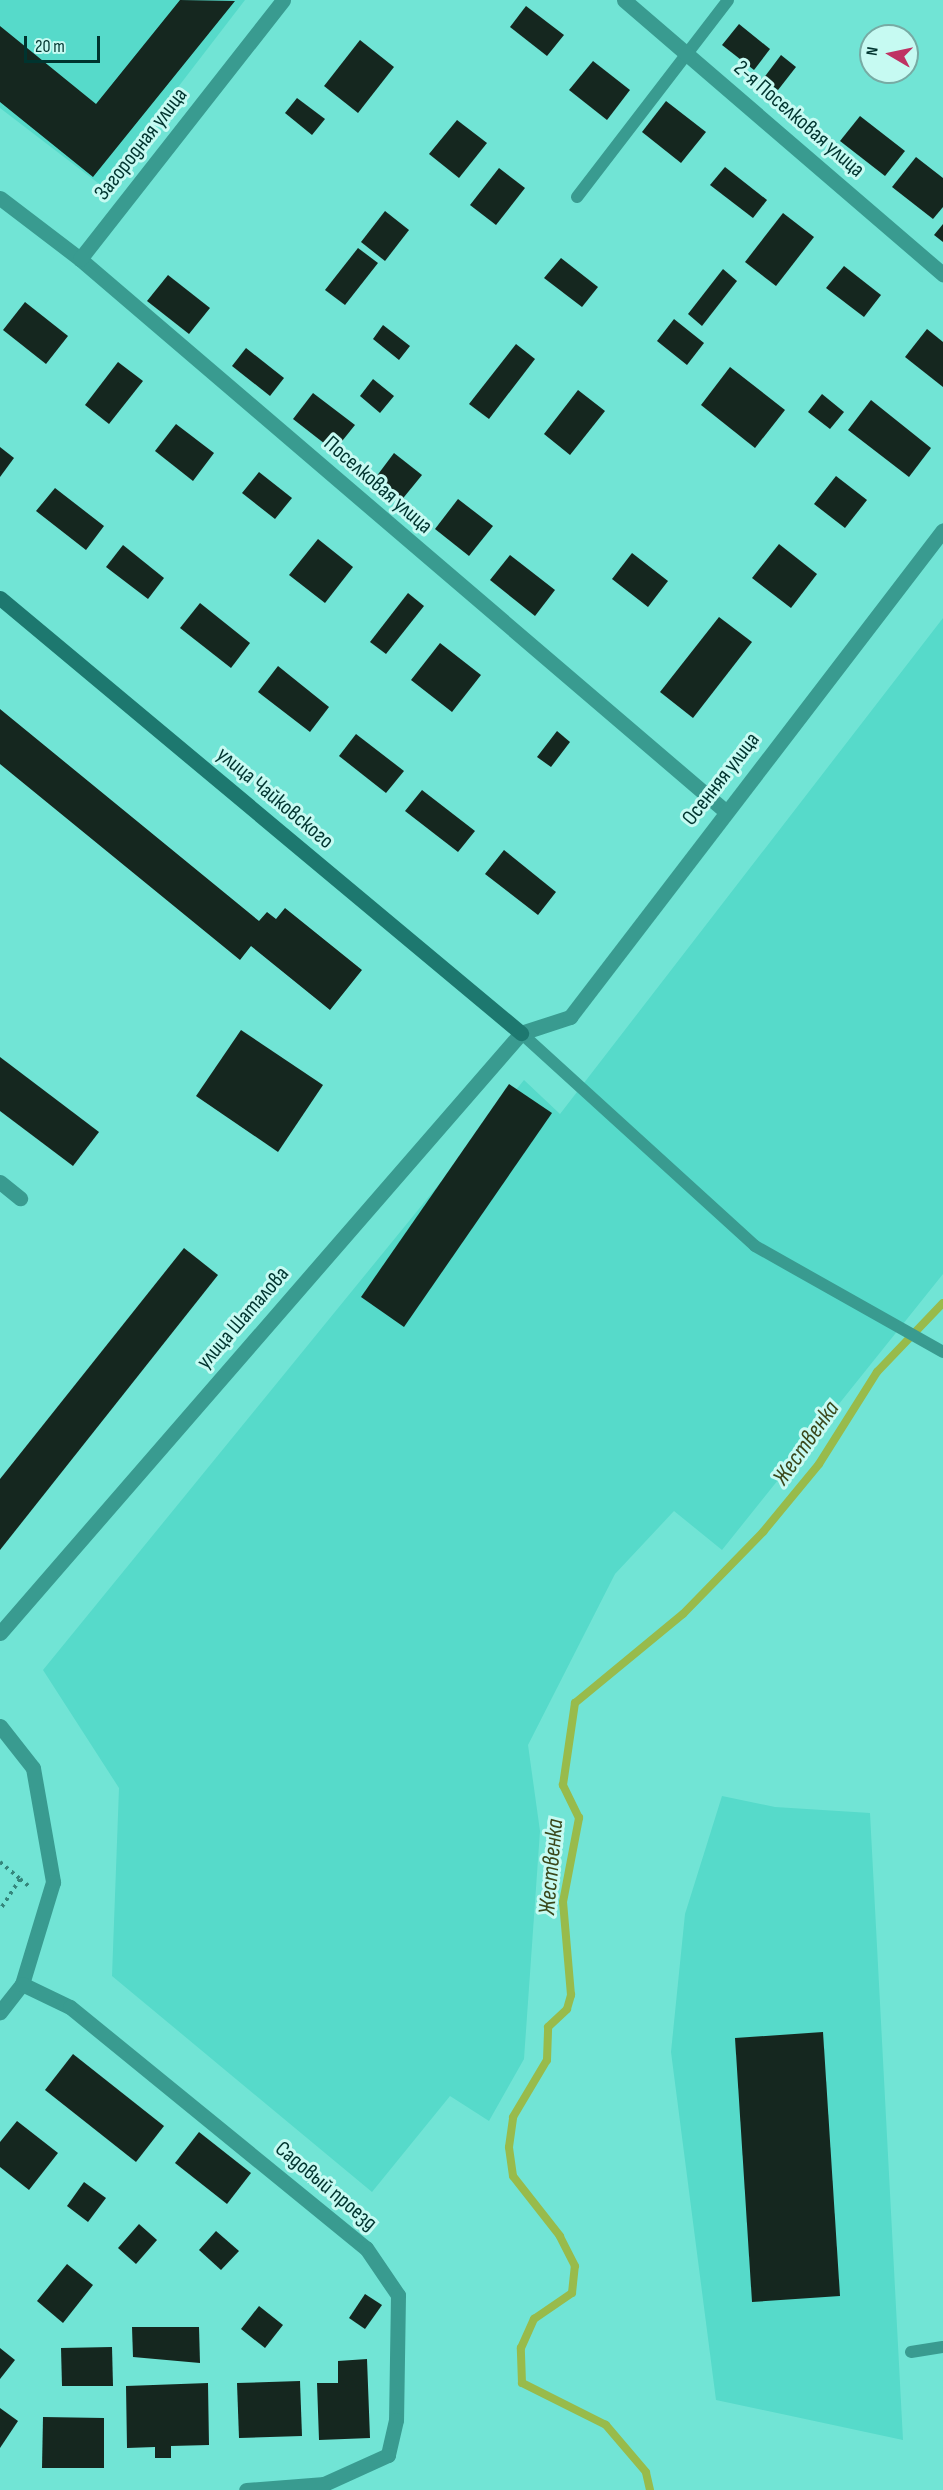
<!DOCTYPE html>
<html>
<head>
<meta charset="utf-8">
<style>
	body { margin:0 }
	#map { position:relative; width:943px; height:2490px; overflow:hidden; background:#71e4d5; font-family:"Sofia Sans Condensed",sans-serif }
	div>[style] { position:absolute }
	.built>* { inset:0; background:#56daca }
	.stream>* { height:8px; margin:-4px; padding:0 4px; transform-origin:4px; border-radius:4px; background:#98bb4b }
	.building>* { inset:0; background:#15271f }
	.path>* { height:4px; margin-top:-2px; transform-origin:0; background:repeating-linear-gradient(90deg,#35867c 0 3px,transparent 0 7.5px) }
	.lane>* { height:12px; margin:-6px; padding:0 6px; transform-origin:6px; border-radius:6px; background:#399b90 }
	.street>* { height:15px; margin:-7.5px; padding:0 7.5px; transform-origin:7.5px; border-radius:7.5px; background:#399b90 }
	.secondary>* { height:15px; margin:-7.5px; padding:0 7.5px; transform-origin:7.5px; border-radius:7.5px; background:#1d786f }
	span { translate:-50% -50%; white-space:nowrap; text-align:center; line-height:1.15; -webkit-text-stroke:6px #c6faf2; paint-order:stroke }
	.street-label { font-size:22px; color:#00342f }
	.water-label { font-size:24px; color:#3a481b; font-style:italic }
	.north { position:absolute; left:859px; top:24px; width:60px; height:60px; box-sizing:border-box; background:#c6faf2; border:2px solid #77aba4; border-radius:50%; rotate:279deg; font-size:16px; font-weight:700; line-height:24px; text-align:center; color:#00342f }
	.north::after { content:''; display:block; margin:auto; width:21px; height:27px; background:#bf3263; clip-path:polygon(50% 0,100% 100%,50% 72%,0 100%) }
	.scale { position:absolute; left:24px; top:36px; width:76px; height:27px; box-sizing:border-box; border:3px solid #00342f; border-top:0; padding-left:8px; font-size:18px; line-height:21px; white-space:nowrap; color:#00342f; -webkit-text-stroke:4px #c6faf2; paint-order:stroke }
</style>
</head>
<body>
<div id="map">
	<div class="built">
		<i style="clip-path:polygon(0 0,245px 0,102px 186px,0 108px)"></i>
		<i style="clip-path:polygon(943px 618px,943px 1274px,722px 1550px,674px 1511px,615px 1574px,528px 1745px,540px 1831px,524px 2059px,489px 2121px,450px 2096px,372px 2192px,112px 1976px,119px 1788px,43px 1670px,524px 1080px,560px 1114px)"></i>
		<i style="clip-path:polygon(722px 1796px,775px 1807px,870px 1813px,903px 2440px,716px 2400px,671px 2052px,685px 1914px)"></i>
	</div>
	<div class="stream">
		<i style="left:650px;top:2490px;width:18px;rotate:-103deg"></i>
		<i style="left:646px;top:2472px;width:62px;rotate:-130.4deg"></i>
		<i style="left:606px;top:2425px;width:94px;rotate:-153.4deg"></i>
		<i style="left:522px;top:2383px;width:35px;rotate:-92deg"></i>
		<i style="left:521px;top:2348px;width:32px;rotate:-66deg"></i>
		<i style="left:534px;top:2319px;width:46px;rotate:-34.4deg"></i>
		<i style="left:572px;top:2293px;width:27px;rotate:-84deg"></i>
		<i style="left:575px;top:2266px;width:34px;rotate:-117deg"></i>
		<i style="left:560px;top:2236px;width:76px;rotate:-128.1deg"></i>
		<i style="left:513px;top:2176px;width:29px;rotate:-98deg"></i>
		<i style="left:509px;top:2147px;width:30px;rotate:-82deg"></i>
		<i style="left:513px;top:2117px;width:66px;rotate:-59.2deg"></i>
		<i style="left:547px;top:2060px;width:33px;rotate:-88deg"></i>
		<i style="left:548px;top:2027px;width:26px;rotate:-43deg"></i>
		<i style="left:567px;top:2009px;width:15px;rotate:-74deg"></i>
		<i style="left:571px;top:1995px;width:93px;rotate:-94.9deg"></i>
		<i style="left:563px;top:1902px;width:86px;rotate:-79.2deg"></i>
		<i style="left:579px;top:1818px;width:37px;rotate:-116deg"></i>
		<i style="left:563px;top:1785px;width:83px;rotate:-81.7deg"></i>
		<i style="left:575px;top:1703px;width:140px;rotate:-39.5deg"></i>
		<i style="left:683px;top:1614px;width:115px;rotate:-45.7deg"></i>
		<i style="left:763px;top:1532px;width:88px;rotate:-50.5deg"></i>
		<i style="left:819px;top:1464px;width:109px;rotate:-57.8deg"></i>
		<i style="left:877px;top:1372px;width:95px;rotate:-46.3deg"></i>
	</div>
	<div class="building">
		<i style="clip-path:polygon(180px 0,235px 1px,93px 177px,0 102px,0 26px,96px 104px)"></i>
		<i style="clip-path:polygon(526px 6px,564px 35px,547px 56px,510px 27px)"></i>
		<i style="clip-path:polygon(739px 24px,770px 49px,754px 70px,722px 45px)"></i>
		<i style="clip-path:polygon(360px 40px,394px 67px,358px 113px,324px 86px)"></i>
		<i style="clip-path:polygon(781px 55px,796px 67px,778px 90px,763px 79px)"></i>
		<i style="clip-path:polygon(593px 61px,630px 90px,607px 120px,569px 90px)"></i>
		<i style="clip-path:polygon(297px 98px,325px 119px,312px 135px,285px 113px)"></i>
		<i style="clip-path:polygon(666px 101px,706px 132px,681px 163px,642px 132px)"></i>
		<i style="clip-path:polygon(860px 116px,905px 151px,885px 176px,840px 141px)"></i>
		<i style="clip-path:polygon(457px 120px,487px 143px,459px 178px,429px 154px)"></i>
		<i style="clip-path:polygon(916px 157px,943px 178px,943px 207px,933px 219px,892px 187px)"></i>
		<i style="clip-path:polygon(725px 167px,767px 200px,753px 218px,710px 185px)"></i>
		<i style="clip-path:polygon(499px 168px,525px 188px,496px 225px,470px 205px)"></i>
		<i style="clip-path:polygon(385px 211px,409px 230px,385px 261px,361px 242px)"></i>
		<i style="clip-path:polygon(783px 213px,814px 237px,776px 286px,745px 262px)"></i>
		<i style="clip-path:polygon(943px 224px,943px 242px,934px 235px)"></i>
		<i style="clip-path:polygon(358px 248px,378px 263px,345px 305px,325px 290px)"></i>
		<i style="clip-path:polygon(561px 258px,598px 287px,582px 307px,544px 278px)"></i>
		<i style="clip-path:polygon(844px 266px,881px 295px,864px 317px,826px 288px)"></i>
		<i style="clip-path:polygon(723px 269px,737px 281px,702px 326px,688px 314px)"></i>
		<i style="clip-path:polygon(168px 275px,210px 308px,189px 334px,147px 301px)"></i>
		<i style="clip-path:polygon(25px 302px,68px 336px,46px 364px,3px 330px)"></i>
		<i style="clip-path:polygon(674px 319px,704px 343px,687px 365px,657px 341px)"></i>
		<i style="clip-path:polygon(383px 325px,410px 346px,399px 360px,373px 339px)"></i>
		<i style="clip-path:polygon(927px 329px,943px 342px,943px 387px,905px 357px)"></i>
		<i style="clip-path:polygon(516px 344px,535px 359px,489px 419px,469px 404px)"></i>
		<i style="clip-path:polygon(246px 348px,284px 378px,270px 396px,232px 366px)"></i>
		<i style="clip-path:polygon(118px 362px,143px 381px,109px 424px,85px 405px)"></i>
		<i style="clip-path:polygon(730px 367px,785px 410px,755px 448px,701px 405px)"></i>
		<i style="clip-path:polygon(373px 379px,394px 396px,380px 413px,360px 396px)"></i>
		<i style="clip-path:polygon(578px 390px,605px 411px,570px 455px,544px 434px)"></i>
		<i style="clip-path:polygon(313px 393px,355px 425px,334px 451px,293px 419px)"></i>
		<i style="clip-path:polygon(822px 394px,844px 412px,830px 429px,808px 412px)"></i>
		<i style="clip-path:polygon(871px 400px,931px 448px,909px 477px,848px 430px)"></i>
		<i style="clip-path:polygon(176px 424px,214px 453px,193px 481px,155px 451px)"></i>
		<i style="clip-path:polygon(0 447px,14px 458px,0 477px)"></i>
		<i style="clip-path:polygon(394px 453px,422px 475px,400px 502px,373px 481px)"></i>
		<i style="clip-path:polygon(259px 472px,292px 498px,275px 519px,242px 493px)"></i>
		<i style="clip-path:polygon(836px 476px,867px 500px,845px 528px,814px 504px)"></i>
		<i style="clip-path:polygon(55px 488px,104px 526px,86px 550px,36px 511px)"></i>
		<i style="clip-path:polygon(458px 499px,493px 526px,469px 556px,435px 529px)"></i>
		<i style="clip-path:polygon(318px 539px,353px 567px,325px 603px,289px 575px)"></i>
		<i style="clip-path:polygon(779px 544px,817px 574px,791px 608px,752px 578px)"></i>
		<i style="clip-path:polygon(123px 545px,164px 578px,148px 599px,106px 567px)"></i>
		<i style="clip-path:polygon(632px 553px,668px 581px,648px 607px,612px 579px)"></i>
		<i style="clip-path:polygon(510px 555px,555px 590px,535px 616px,490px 580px)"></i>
		<i style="clip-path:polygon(408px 593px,424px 606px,386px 654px,370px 642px)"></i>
		<i style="clip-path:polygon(200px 603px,250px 643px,231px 668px,180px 628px)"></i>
		<i style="clip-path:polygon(719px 617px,752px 642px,693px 718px,660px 692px)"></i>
		<i style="clip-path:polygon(440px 643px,481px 675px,452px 712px,411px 680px)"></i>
		<i style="clip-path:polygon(278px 666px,329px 707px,310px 732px,258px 692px)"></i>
		<i style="clip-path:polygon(0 709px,259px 921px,267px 912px,276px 919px,285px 908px,362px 970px,330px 1010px,251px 946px,240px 960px,0 764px)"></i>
		<i style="clip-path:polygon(557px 731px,570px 742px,551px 767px,537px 757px)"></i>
		<i style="clip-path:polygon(356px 734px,404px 771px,386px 793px,339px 756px)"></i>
		<i style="clip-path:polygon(422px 790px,475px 831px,458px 852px,405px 811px)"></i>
		<i style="clip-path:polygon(504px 850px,556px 892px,538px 915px,485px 874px)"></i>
		<i style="clip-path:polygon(241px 1030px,323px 1085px,278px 1152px,196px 1096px)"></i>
		<i style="clip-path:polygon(0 1057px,99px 1132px,73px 1166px,0 1111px)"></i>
		<i style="clip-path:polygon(509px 1084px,552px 1113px,404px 1327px,361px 1297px)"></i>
		<i style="clip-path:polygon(184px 1248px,218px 1275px,0 1550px,0 1479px)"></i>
		<i style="clip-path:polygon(823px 2032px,840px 2296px,752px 2302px,735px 2038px)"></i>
		<i style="clip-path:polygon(73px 2054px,164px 2126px,136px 2162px,45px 2090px)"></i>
		<i style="clip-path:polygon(17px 2121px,58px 2153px,29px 2190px,0 2167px,0 2142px)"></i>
		<i style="clip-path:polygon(199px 2132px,251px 2173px,227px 2204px,175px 2163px)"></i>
		<i style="clip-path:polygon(84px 2182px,106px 2198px,88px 2222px,67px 2206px)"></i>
		<i style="clip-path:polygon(139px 2224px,157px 2240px,136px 2264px,118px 2248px)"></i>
		<i style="clip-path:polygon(216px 2231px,239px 2251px,221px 2270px,199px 2250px)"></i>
		<i style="clip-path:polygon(67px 2264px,93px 2285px,63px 2323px,37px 2301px)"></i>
		<i style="clip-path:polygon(365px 2294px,382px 2305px,365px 2329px,349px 2318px)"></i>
		<i style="clip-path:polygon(259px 2306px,283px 2325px,265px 2348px,241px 2329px)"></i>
		<i style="clip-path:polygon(132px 2327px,199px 2327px,200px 2363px,133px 2357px)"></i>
		<i style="clip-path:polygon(112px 2347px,113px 2386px,62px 2386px,61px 2348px)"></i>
		<i style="clip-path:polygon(0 2348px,15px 2360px,0 2379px)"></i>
		<i style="clip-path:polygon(367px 2359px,370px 2438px,319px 2440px,317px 2383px,338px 2383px,338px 2361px)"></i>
		<i style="clip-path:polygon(300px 2381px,302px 2436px,239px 2438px,237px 2383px)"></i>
		<i style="clip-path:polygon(208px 2383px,209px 2445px,171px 2446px,171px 2458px,155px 2458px,155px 2447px,127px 2448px,126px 2386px)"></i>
		<i style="clip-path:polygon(0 2408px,18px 2421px,0 2448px)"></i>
		<i style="clip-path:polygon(43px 2417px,104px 2418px,104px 2468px,42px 2468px)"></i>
	</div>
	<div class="path">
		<i style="left:0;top:1862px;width:26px;rotate:40deg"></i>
		<i style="left:20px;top:1879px;width:37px;rotate:123deg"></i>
		<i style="left:20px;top:1879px;width:14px;rotate:39deg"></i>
	</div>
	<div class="lane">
		<i style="left:577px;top:197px;width:248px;rotate:-52.5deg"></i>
		<i style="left:521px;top:1033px;width:316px;rotate:42.3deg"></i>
		<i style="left:755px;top:1246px;width:216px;rotate:29.4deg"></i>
		<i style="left:911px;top:2352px;width:32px;rotate:-9deg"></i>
	</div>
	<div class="street">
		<i style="left:624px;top:0;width:421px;rotate:40.7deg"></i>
		<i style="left:0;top:198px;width:101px;rotate:37.3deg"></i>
		<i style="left:80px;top:259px;width:848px;rotate:40.55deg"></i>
		<i style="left:80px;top:259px;width:329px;rotate:-51.9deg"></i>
		<i style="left:0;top:1182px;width:26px;rotate:39deg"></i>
		<i style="left:0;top:1633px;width:795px;rotate:-49.03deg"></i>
		<i style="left:521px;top:1033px;width:52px;rotate:-18.1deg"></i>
		<i style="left:570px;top:1017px;width:613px;rotate:-52.55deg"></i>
		<i style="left:0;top:1726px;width:53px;rotate:51.8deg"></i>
		<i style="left:33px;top:1768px;width:116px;rotate:80deg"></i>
		<i style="left:53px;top:1882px;width:107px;rotate:106.9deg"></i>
		<i style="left:22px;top:1984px;width:36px;rotate:128deg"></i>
		<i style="left:22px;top:1984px;width:53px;rotate:25.6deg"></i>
		<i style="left:70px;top:2007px;width:382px;rotate:39.2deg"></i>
		<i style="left:366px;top:2248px;width:57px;rotate:55.8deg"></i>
		<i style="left:398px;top:2295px;width:125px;rotate:90.9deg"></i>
		<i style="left:396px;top:2420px;width:36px;rotate:103deg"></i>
		<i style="left:388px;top:2455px;width:70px;rotate:155.6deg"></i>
		<i style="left:324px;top:2484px;width:78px;rotate:175.6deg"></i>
	</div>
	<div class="secondary">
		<i style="left:0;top:598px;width:679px;rotate:39.86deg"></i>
	</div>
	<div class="street-label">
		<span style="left:799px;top:119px;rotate:41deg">2-я Поселковая улица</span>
		<span style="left:141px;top:144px;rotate:-52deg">Загородная улица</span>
		<span style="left:378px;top:485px;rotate:41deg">Поселковая улица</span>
		<span style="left:721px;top:779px;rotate:-52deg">Осенняя улица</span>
		<span style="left:275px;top:798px;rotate:40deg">улица Чайковского</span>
		<span style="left:243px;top:1318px;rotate:-49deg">улица Шаталова</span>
		<span style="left:326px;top:2186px;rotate:40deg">Садовый проезд</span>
	</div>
	<div class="water-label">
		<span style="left:806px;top:1443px;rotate:-55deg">Жественка</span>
		<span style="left:551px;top:1867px;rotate:-85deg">Жественка</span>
	</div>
	<div class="north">N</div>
	<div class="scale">20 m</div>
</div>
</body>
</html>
